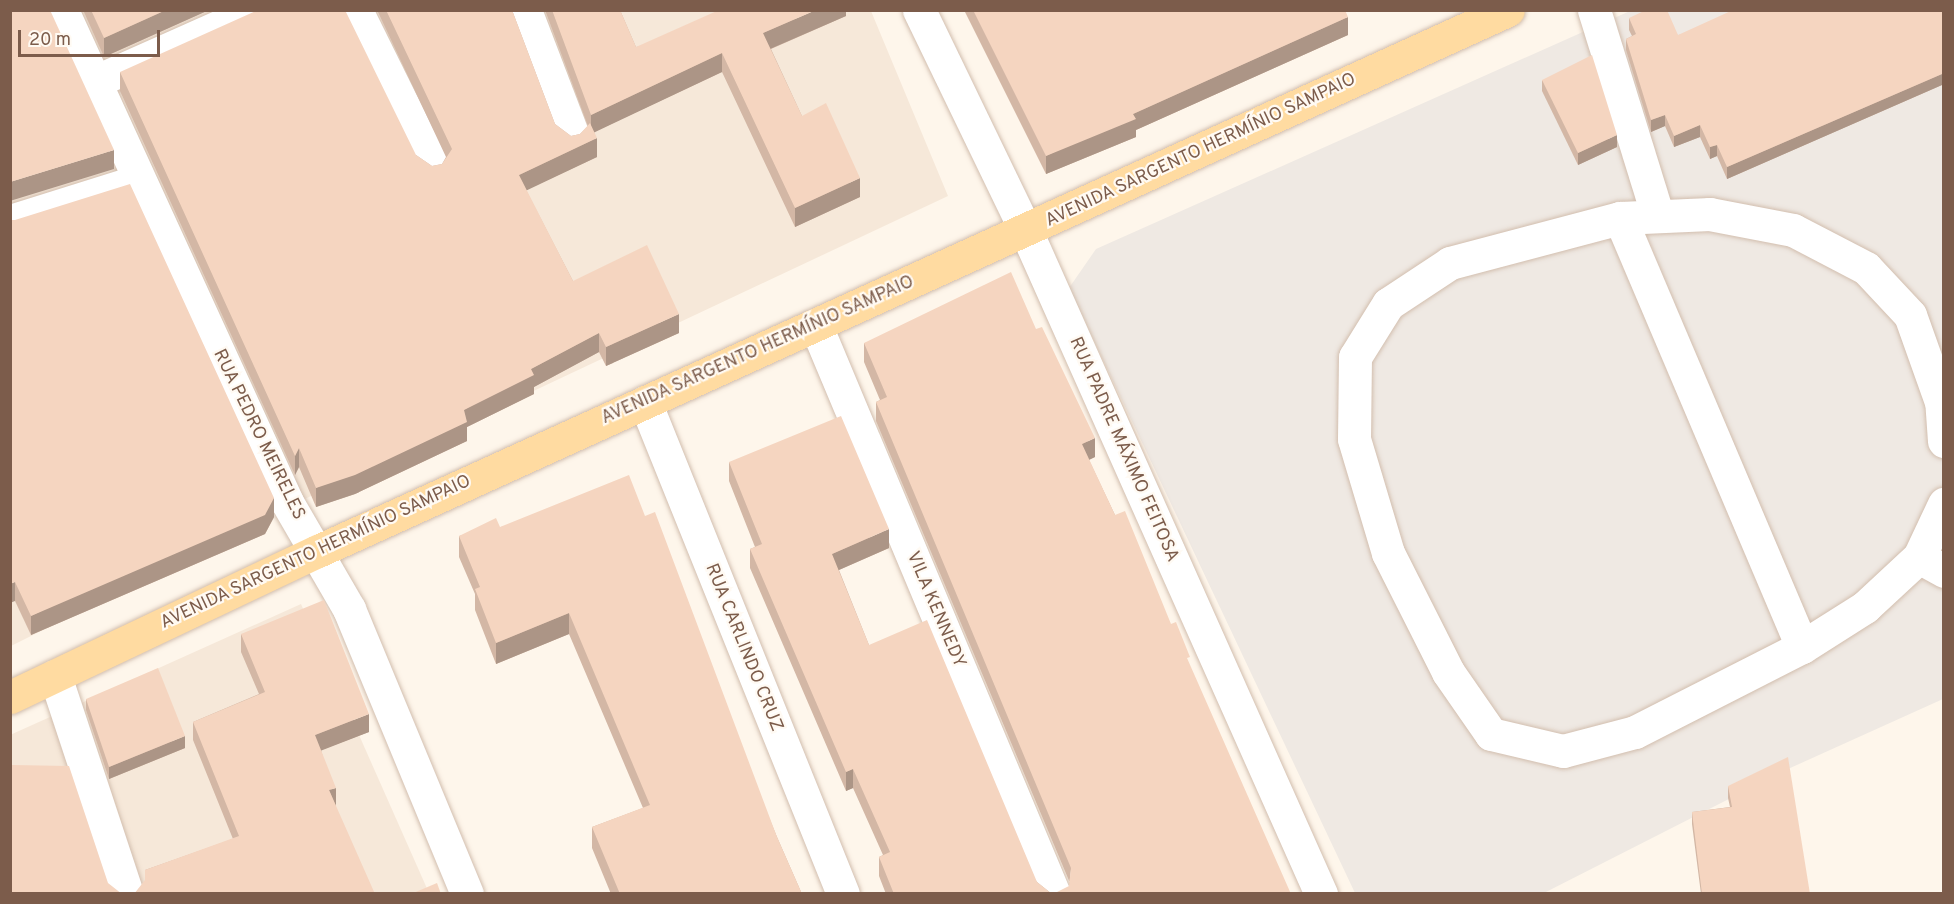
<!DOCTYPE html>
<html>
<head>
<meta charset="utf-8">
<style>
	body { margin:0 }
	#map { position:relative; width:1954px; height:904px; overflow:hidden; background:#fef6eb; font-family:Overpass,sans-serif }
	div>[style] { position:absolute }
	.residential>* { inset:0; background:#f6e8d9 }
	.industrial>* { inset:0; background:#efe9e3 }
	.roads { filter:drop-shadow(0 0 2px #d2beae) drop-shadow(0 0 2px #d2beae) }
	.minor>* { height:33px; margin:-16.5px; padding:0 16.5px; transform-origin:16.5px; border-radius:16.5px; background:#fff }
	.major>* { height:33px; margin:-16.5px; padding:0 16.5px; transform-origin:16.5px; border-radius:16.5px; background:#ffdba1 }
	.wall>* { inset:0; background:#d3b7a5 }
	.shaded-wall>* { inset:0; background:#ac9586 }
	.building>* { inset:0; background:#f5d5c0 }
	span { translate:-50% -50%; white-space:nowrap; text-align:center; line-height:1.15; -webkit-text-stroke:4.5px #fffaf3; paint-order:stroke }
	.street-label { font-size:18px; color:#7c5c4b }
	.frame { position:absolute; inset:0; border:12px solid #7c5c4b; pointer-events:none }
	.scale { position:absolute; left:18px; top:30px; width:142px; height:27px; box-sizing:border-box; border:3px solid #7c5c4b; border-top:0; padding-left:8px; font-size:18px; line-height:21px; white-space:nowrap; color:#7c5c4b; -webkit-text-stroke:4px #fffaf3; paint-order:stroke }
</style>
</head>
<body>
<div id="map">
	<div class="residential">
		<i style="clip-path:polygon(11px 11px,871px 11px,948px 196px,319px 492px,11px 646px)"></i>
		<i style="clip-path:polygon(301px 604px,429px 893px,11px 893px,10px 735px)"></i>
	</div>
	<div class="industrial">
		<i style="clip-path:polygon(1630px 11px,1943px 11px,1943px 699px,1788px 769px,1544px 893px,1355px 893px,1069px 288px,1096px 249px)"></i>
	</div>
	<div class="roads">
		<div class="minor">
			<i style="left:62px;top:10px;width:541px;rotate:65.42deg"></i>
			<i style="left:287px;top:502px;width:124px;rotate:59.9deg"></i>
			<i style="left:349px;top:609px;width:308px;rotate:67.5deg"></i>
			<i style="left:356px;top:10px;width:174px;rotate:63.7deg"></i>
			<i style="left:525px;top:10px;width:135px;rotate:69.1deg"></i>
			<i style="left:919px;top:10px;width:246px;rotate:64.2deg"></i>
			<i style="left:1026px;top:231px;width:726px;rotate:66.01deg"></i>
			<i style="left:1594px;top:10px;width:214px;rotate:72.8deg"></i>
			<i style="left:94px;top:82px;width:177px;rotate:-24deg"></i>
			<i style="left:1620px;top:218px;width:466px;rotate:67deg"></i>
			<i style="left:10px;top:221px;width:134px;rotate:-17.4deg"></i>
			<i style="left:816px;top:326px;width:616px;rotate:67.27deg"></i>
			<i style="left:645px;top:402px;width:530px;rotate:68.08deg"></i>
			<i style="left:1944px;top:441px;width:39px;rotate:-94deg"></i>
			<i style="left:1941px;top:402px;width:92px;rotate:-109.6deg"></i>
			<i style="left:1910px;top:315px;width:64px;rotate:-133.1deg"></i>
			<i style="left:1866px;top:268px;width:82px;rotate:-152.5deg"></i>
			<i style="left:1793px;top:230px;width:85px;rotate:-169.1deg"></i>
			<i style="left:1710px;top:214px;width:90px;rotate:177.5deg"></i>
			<i style="left:1620px;top:218px;width:176px;rotate:165.2deg"></i>
			<i style="left:1450px;top:263px;width:74px;rotate:146.5deg"></i>
			<i style="left:1388px;top:304px;width:62px;rotate:121.9deg"></i>
			<i style="left:1355px;top:357px;width:82px;rotate:90.7deg"></i>
			<i style="left:1354px;top:439px;width:119px;rotate:73.4deg"></i>
			<i style="left:1388px;top:553px;width:133px;rotate:63.2deg"></i>
			<i style="left:1448px;top:672px;width:75px;rotate:55.3deg"></i>
			<i style="left:1491px;top:734px;width:74px;rotate:13.3deg"></i>
			<i style="left:1563px;top:751px;width:74px;rotate:-14.8deg"></i>
			<i style="left:1635px;top:732px;width:187px;rotate:-27deg"></i>
			<i style="left:1802px;top:647px;width:75px;rotate:-32.4deg"></i>
			<i style="left:1865px;top:607px;width:74px;rotate:-42.8deg"></i>
			<i style="left:1919px;top:557px;width:59px;rotate:-64.7deg"></i>
			<i style="left:1919px;top:557px;width:29px;rotate:29deg"></i>
			<i style="left:55px;top:676px;width:230px;rotate:71.7deg"></i>
		</div>
		<div class="major">
			<i style="left:10px;top:697px;width:341px;rotate:-25.4deg"></i>
			<i style="left:318px;top:551px;width:1307px;rotate:-24.45deg"></i>
		</div>
	</div>
	<div class="wall">
		<i style="clip-path:polygon(83px 10px,209px 10px,104px 57px)"></i>
		<i style="clip-path:polygon(377px 10px,512px 10px,555px 124px,571px 136px,580px 134px,588px 126px,545px 10px,620px 10px,636px 47px,846px 10px,846px 16px,771px 49px,802px 116px,860px 197px,795px 227px,722px 72px,594px 132px,597px 157px,526px 190px,573px 281px,679px 333px,606px 366px,599px 352px,534px 387px,534px 394px,467px 427px,467px 441px,355px 494px,316px 507px,299px 467px,295px 475px,120px 91px,120px 72px,416px 155px,432px 166px,442px 164px,446px 157px)"></i>
		<i style="clip-path:polygon(964px 10px,1345px 10px,1348px 35px,1136px 130px,1136px 137px,1046px 174px)"></i>
		<i style="clip-path:polygon(1944px 10px,1944px 91px,1942px 85px,1727px 179px,1717px 156px,1710px 159px,1700px 137px,1674px 147px,1665px 126px,1651px 132px,1626px 50px,1626px 39px,1632px 36px,1629px 30px,1629px 18px,1678px 35px)"></i>
		<i style="clip-path:polygon(1542px 80px,1617px 147px,1578px 165px,1542px 91px)"></i>
		<i style="clip-path:polygon(10px 220px,274px 517px,265px 534px,31px 635px,15px 601px)"></i>
		<i style="clip-path:polygon(1036px 329px,1095px 457px,1089px 460px,1115px 515px,1069px 886px,1070px 883px,876px 421px,876px 402px,880px 400px,864px 362px,864px 343px)"></i>
		<i style="clip-path:polygon(729px 462px,889px 548px,839px 570px,869px 645px,1037px 882px,1052px 894px,886px 894px,879px 876px,879px 857px,883px 855px,853px 788px,846px 791px,750px 568px,750px 549px,755px 547px,729px 481px)"></i>
		<i style="clip-path:polygon(645px 516px,777px 837px,802px 894px,611px 894px,592px 848px,592px 827px,643px 808px,569px 634px,496px 664px,475px 610px,475px 594px,459px 557px,459px 536px,500px 527px)"></i>
		<i style="clip-path:polygon(241px 634px,369px 732px,321px 750px,336px 806px,145px 881px,145px 870px,233px 839px,193px 740px,193px 722px,259px 694px,241px 652px)"></i>
		<i style="clip-path:polygon(86px 699px,185px 748px,109px 779px,86px 710px)"></i>
		<i style="clip-path:polygon(1728px 786px,1810px 894px,1701px 894px,1692px 824px,1692px 812px,1730px 807px,1728px 798px)"></i>
	</div>
	<div class="shaded-wall">
		<i style="clip-path:polygon(166px 10px,209px 10px,104px 57px,104px 38px)"></i>
		<i style="clip-path:polygon(816px 10px,846px 10px,846px 16px,763px 52px,763px 33px)"></i>
		<i style="clip-path:polygon(1348px 17px,1348px 35px,1136px 130px,1136px 137px,1046px 174px,1046px 156px,1133px 114px)"></i>
		<i style="clip-path:polygon(722px 53px,722px 72px,591px 134px,591px 115px)"></i>
		<i style="clip-path:polygon(1942px 74px,1942px 85px,1727px 179px,1727px 167px)"></i>
		<i style="clip-path:polygon(1665px 115px,1665px 126px,1651px 132px,1651px 120px)"></i>
		<i style="clip-path:polygon(1700px 125px,1700px 137px,1674px 147px,1674px 136px)"></i>
		<i style="clip-path:polygon(1617px 135px,1617px 147px,1578px 165px,1578px 153px)"></i>
		<i style="clip-path:polygon(597px 138px,597px 157px,519px 194px,519px 175px)"></i>
		<i style="clip-path:polygon(1717px 145px,1717px 156px,1710px 159px,1710px 147px)"></i>
		<i style="clip-path:polygon(114px 150px,114px 169px,10px 201px,10px 182px)"></i>
		<i style="clip-path:polygon(860px 178px,860px 197px,795px 227px,795px 208px)"></i>
		<i style="clip-path:polygon(679px 314px,679px 333px,606px 366px,606px 347px)"></i>
		<i style="clip-path:polygon(599px 333px,599px 352px,534px 387px,534px 394px,467px 427px,467px 441px,355px 494px,316px 507px,316px 488px,464px 410px,531px 369px)"></i>
		<i style="clip-path:polygon(1095px 438px,1095px 457px,1082px 463px,1082px 444px)"></i>
		<i style="clip-path:polygon(299px 448px,299px 467px,295px 475px,295px 456px)"></i>
		<i style="clip-path:polygon(274px 498px,274px 517px,265px 534px,31px 635px,31px 616px)"></i>
		<i style="clip-path:polygon(889px 529px,889px 548px,832px 573px,832px 554px)"></i>
		<i style="clip-path:polygon(15px 582px,15px 601px,10px 603px,10px 584px)"></i>
		<i style="clip-path:polygon(569px 613px,569px 634px,496px 664px,496px 643px)"></i>
		<i style="clip-path:polygon(369px 714px,369px 732px,315px 753px,315px 735px)"></i>
		<i style="clip-path:polygon(185px 736px,185px 748px,109px 779px,109px 767px)"></i>
		<i style="clip-path:polygon(853px 769px,853px 788px,846px 791px,846px 772px)"></i>
		<i style="clip-path:polygon(336px 788px,336px 806px,329px 790px)"></i>
	</div>
	<div class="building">
		<i style="clip-path:polygon(10px 10px,50px 10px,114px 150px,10px 182px)"></i>
		<i style="clip-path:polygon(91px 10px,166px 10px,104px 38px)"></i>
		<i style="clip-path:polygon(258px 10px,345px 10px,416px 155px,432px 166px,442px 164px,452px 149px,386px 10px,512px 10px,555px 124px,571px 136px,580px 134px,590px 123px,597px 138px,519px 175px,573px 281px,647px 245px,679px 314px,606px 347px,599px 333px,531px 369px,534px 375px,464px 410px,467px 422px,355px 475px,316px 488px,299px 448px,295px 456px,120px 72px)"></i>
		<i style="clip-path:polygon(552px 10px,620px 10px,636px 47px,719px 10px,816px 10px,763px 33px,802px 116px,826px 103px,860px 178px,795px 208px,722px 53px,591px 115px)"></i>
		<i style="clip-path:polygon(973px 10px,1345px 10px,1348px 17px,1133px 114px,1136px 119px,1046px 156px)"></i>
		<i style="clip-path:polygon(1646px 10px,1667px 10px,1678px 35px,1733px 10px,1944px 10px,1944px 79px,1942px 74px,1727px 167px,1717px 145px,1710px 147px,1700px 125px,1674px 136px,1665px 115px,1651px 120px,1626px 39px,1636px 34px,1629px 18px)"></i>
		<i style="clip-path:polygon(1592px 55px,1617px 135px,1578px 153px,1542px 80px)"></i>
		<i style="clip-path:polygon(130px 184px,274px 498px,265px 515px,31px 616px,15px 582px,10px 584px,10px 220px,15px 220px)"></i>
		<i style="clip-path:polygon(1011px 272px,1036px 329px,1042px 327px,1095px 438px,1082px 444px,1115px 515px,1125px 511px,1171px 624px,1176px 622px,1190px 657px,1187px 658px,1291px 894px,1053px 894px,1069px 886px,1071px 868px,876px 402px,887px 397px,864px 343px)"></i>
		<i style="clip-path:polygon(841px 416px,889px 529px,832px 554px,869px 645px,927px 620px,1037px 882px,1052px 894px,894px 894px,879px 857px,890px 852px,853px 769px,846px 772px,750px 549px,762px 544px,729px 462px)"></i>
		<i style="clip-path:polygon(629px 475px,645px 516px,655px 512px,777px 837px,802px 894px,620px 894px,592px 827px,650px 805px,569px 613px,496px 643px,475px 589px,480px 587px,459px 536px,496px 518px,500px 527px)"></i>
		<i style="clip-path:polygon(324px 600px,369px 714px,315px 735px,336px 788px,329px 790px,375px 894px,134px 894px,145px 880px,145px 870px,239px 836px,193px 722px,265px 692px,241px 634px)"></i>
		<i style="clip-path:polygon(158px 668px,185px 736px,109px 767px,86px 699px)"></i>
		<i style="clip-path:polygon(1788px 757px,1810px 894px,1702px 894px,1692px 812px,1732px 807px,1728px 786px)"></i>
		<i style="clip-path:polygon(12px 765px,69px 766px,108px 883px,122px 894px,10px 894px,10px 766px)"></i>
		<i style="clip-path:polygon(437px 883px,441px 894px,411px 894px)"></i>
	</div>
	<div class="street-label">
		<span style="left:1201px;top:151px;rotate:-25deg">AVENIDA SARGENTO HERMÍNIO SAMPAIO</span>
		<span style="left:758px;top:351px;rotate:-24deg">AVENIDA SARGENTO HERMÍNIO SAMPAIO</span>
		<span style="left:258px;top:435px;rotate:64deg">RUA PEDRO MEIRELES</span>
		<span style="left:1123px;top:450px;rotate:66deg">RUA PADRE MÁXIMO FEITOSA</span>
		<span style="left:316px;top:553px;rotate:-25deg">AVENIDA SARGENTO HERMÍNIO SAMPAIO</span>
		<span style="left:935px;top:610px;rotate:67deg">VILA KENNEDY</span>
		<span style="left:743px;top:648px;rotate:68deg">RUA CARLINDO CRUZ</span>
	</div>
	<div class="frame"></div>
	<div class="scale">20 m</div>
</div>
</body>
</html>
